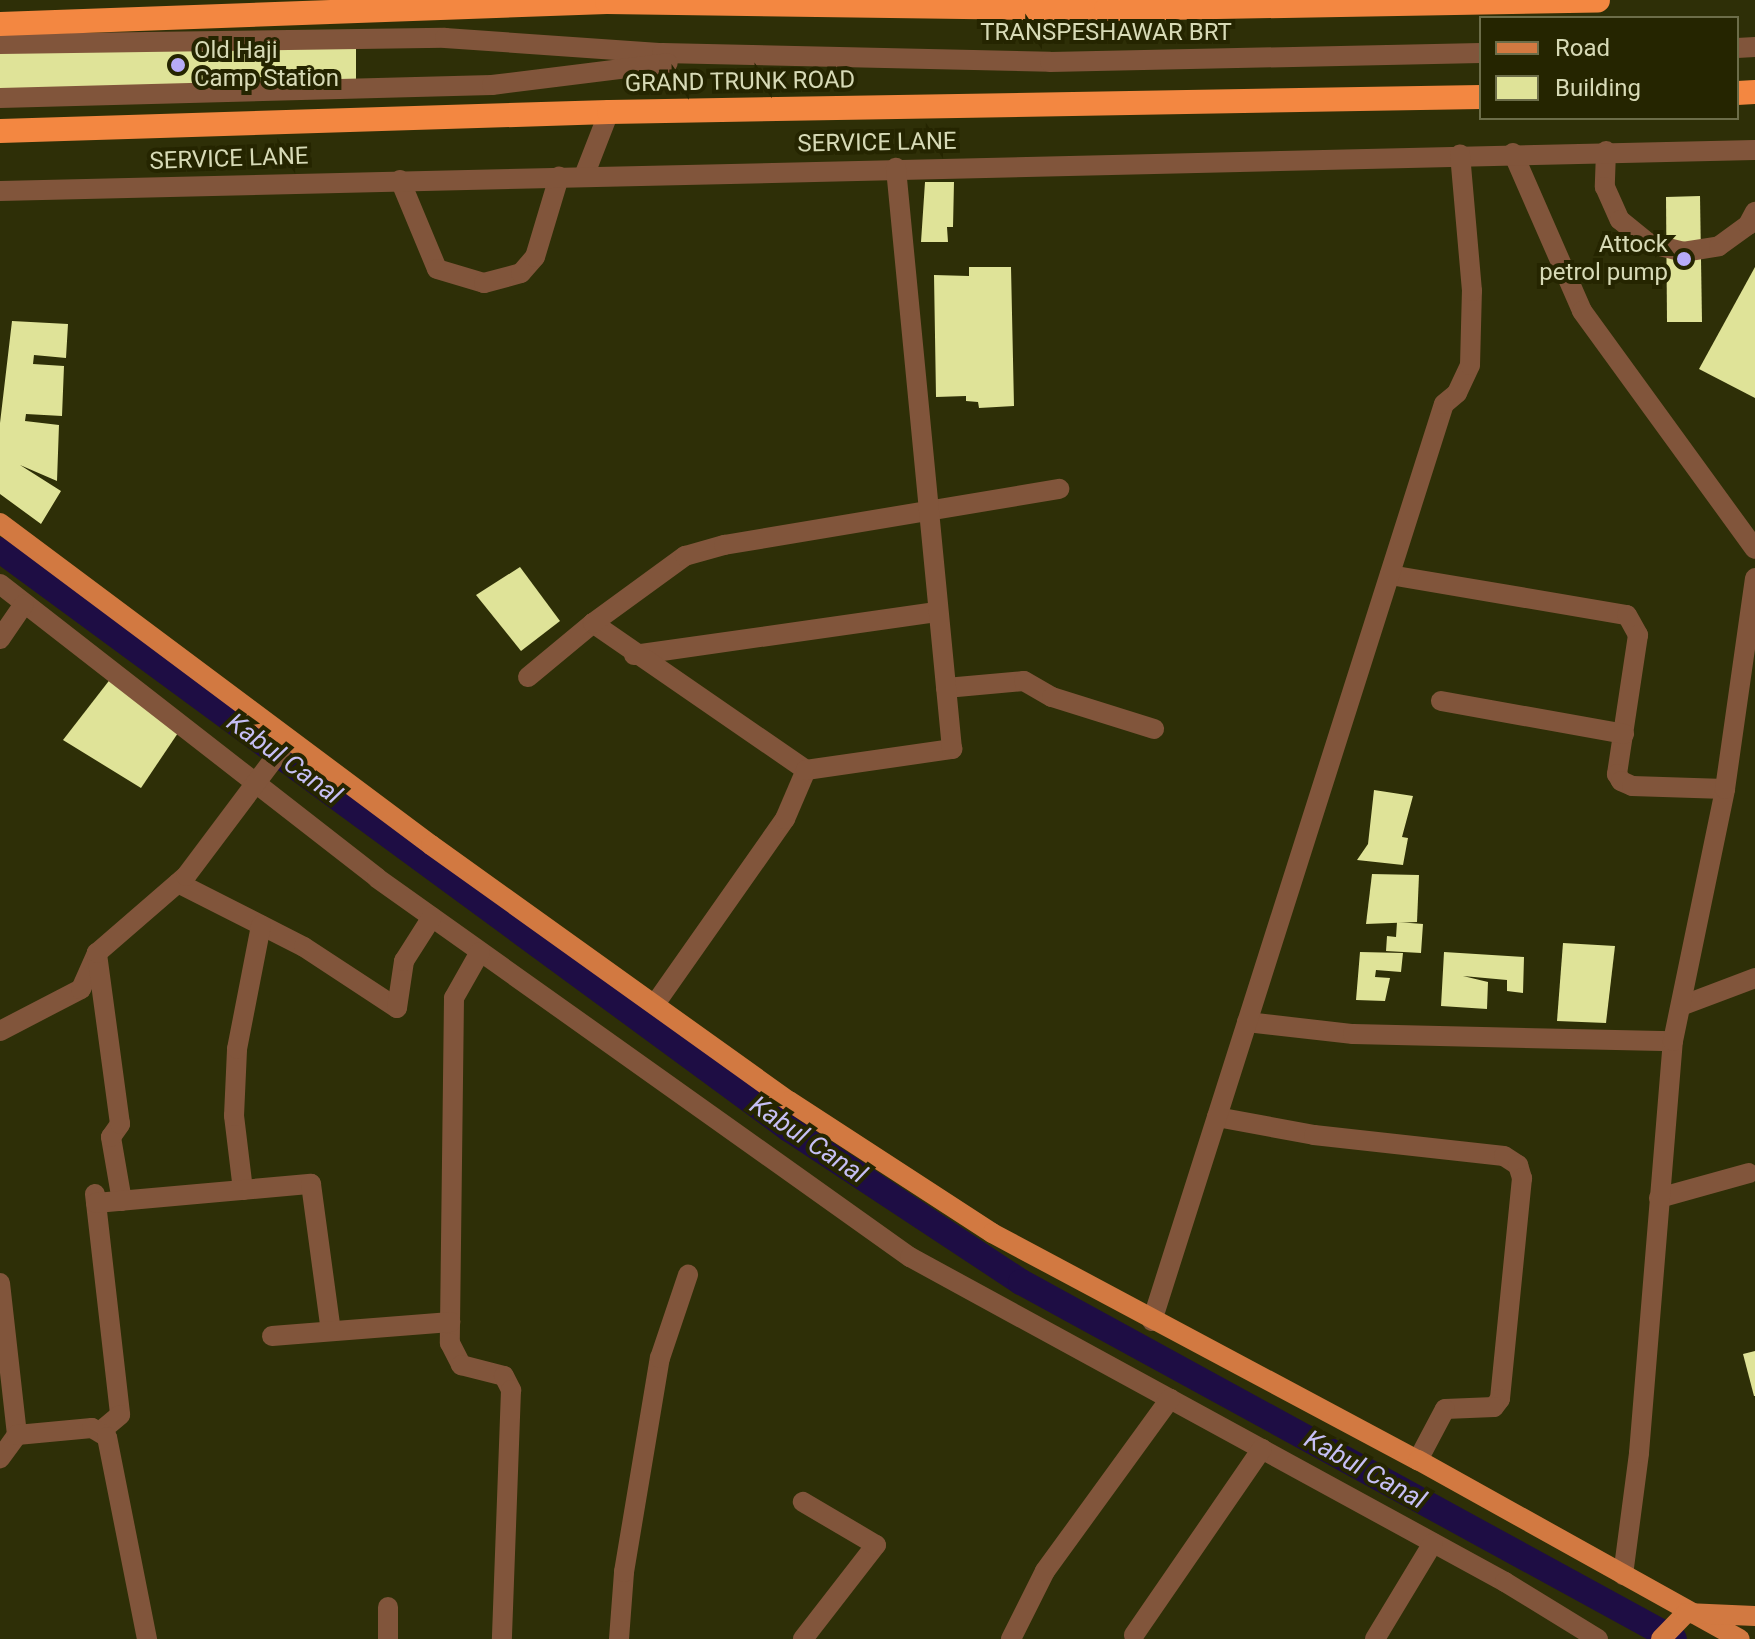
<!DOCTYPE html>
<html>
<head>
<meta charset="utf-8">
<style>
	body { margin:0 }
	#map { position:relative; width:1755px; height:1639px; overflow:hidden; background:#2e2f07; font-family:Roboto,sans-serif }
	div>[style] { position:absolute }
	.canal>* { height:26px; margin:-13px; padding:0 13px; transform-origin:13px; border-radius:13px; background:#1e0d44 }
	.building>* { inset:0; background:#dfe398 }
	.minor>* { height:20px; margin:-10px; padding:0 10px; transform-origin:10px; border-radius:10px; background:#81553b }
	.major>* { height:20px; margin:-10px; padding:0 10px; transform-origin:10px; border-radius:10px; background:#d27941 }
	.highway>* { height:24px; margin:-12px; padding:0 12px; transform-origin:12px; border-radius:12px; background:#f38741 }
	.dots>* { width:22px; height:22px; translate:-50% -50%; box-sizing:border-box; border:4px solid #252500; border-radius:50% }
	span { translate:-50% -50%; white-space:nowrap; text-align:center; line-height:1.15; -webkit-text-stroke:8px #252500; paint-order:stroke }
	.street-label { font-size:24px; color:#d7dab6 }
	.poi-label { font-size:24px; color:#d7dab6 }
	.left { translate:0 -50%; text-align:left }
	.right { translate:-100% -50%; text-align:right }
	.water-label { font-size:26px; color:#c6bff5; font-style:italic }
	.legend { position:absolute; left:1479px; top:16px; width:260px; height:104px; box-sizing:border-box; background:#252500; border:2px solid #6c6d49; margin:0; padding:10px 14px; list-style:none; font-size:24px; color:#d7dab6 }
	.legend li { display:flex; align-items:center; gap:16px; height:40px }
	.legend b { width:40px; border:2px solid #6c6d49 }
</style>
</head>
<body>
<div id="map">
	<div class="canal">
		<i style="left:0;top:550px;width:979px;rotate:36.27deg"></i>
		<i style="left:789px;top:1129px;width:278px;rotate:33.4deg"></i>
		<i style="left:1021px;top:1282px;width:744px;rotate:28.67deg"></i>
	</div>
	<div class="building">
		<i style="clip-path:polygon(356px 40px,356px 82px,0 92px,0 47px)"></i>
		<i style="clip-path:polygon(925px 182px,954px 182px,953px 227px,947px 227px,948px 242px,921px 242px)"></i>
		<i style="clip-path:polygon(1700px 196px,1702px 322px,1667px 322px,1666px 197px)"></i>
		<i style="clip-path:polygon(969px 267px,1011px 267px,1014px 406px,979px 408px,978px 402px,966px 401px,966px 396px,936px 397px,934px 275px,969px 276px)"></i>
		<i style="clip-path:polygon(1755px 267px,1755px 398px,1699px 369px)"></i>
		<i style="clip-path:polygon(12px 321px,68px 324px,66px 358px,34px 355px,33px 364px,64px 366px,62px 416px,26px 414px,25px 421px,59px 425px,57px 481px,20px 465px,61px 491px,41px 524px,0 494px,0 423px)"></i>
		<i style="clip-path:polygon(520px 567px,560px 621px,521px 651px,476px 595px)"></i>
		<i style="clip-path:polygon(115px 673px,184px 724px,141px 788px,63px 740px)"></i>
		<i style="clip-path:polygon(1374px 790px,1413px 796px,1402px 837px,1408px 838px,1403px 865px,1357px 860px,1368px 844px)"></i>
		<i style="clip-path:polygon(1372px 874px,1419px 875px,1417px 922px,1366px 924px)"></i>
		<i style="clip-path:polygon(1397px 922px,1423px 924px,1421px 953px,1386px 951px,1387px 936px,1396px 937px)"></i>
		<i style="clip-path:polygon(1563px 943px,1615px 946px,1606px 1023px,1557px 1021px)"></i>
		<i style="clip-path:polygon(1360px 952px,1403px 953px,1401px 972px,1376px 970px,1375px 977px,1390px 978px,1385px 1001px,1356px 1000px)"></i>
		<i style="clip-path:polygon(1444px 952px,1524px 957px,1523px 993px,1507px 991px,1507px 980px,1463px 976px,1488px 982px,1487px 1009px,1441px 1006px)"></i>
		<i style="clip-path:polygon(1755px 1351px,1755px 1396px,1754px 1396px,1743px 1354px)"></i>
	</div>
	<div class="minor">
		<i style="left:0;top:44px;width:445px;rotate:-0.8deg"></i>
		<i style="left:445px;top:38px;width:218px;rotate:4deg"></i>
		<i style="left:662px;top:53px;width:388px;rotate:1.3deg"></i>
		<i style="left:1050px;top:62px;width:431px;rotate:-1.2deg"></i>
		<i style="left:1737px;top:48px;width:18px;rotate:-3deg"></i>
		<i style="left:0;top:98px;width:492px;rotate:-1.5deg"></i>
		<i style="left:492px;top:85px;width:177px;rotate:-7.1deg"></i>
		<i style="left:1606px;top:151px;width:36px;rotate:92deg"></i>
		<i style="left:1605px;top:187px;width:36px;rotate:66deg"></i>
		<i style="left:1620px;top:220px;width:36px;rotate:39deg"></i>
		<i style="left:1648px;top:243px;width:36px;rotate:14deg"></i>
		<i style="left:1683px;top:252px;width:36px;rotate:-9deg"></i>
		<i style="left:1719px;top:246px;width:36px;rotate:-36deg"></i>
		<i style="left:1748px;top:225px;width:15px;rotate:-62deg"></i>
		<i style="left:1513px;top:153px;width:172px;rotate:66.4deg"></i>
		<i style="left:1582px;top:311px;width:294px;rotate:54deg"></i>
		<i style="left:584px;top:176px;width:69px;rotate:-68.7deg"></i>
		<i style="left:400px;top:180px;width:96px;rotate:67.4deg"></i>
		<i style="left:437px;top:269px;width:49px;rotate:16.6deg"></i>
		<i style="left:484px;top:283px;width:38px;rotate:-15deg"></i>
		<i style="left:521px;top:273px;width:21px;rotate:-49deg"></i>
		<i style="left:535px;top:257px;width:84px;rotate:-73.3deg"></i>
		<i style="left:0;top:191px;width:1755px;rotate:-1.34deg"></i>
		<i style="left:1390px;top:575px;width:240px;rotate:9.6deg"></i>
		<i style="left:1627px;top:615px;width:23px;rotate:61deg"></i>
		<i style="left:1638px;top:635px;width:141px;rotate:98.6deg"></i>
		<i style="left:1617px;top:774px;width:8px;rotate:60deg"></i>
		<i style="left:1621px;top:781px;width:12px;rotate:24deg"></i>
		<i style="left:1632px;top:786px;width:93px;rotate:1.8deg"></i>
		<i style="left:0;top:584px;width:478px;rotate:37.9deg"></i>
		<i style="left:377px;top:878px;width:654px;rotate:35.42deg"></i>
		<i style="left:910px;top:1257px;width:678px;rotate:28.64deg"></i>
		<i style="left:1505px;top:1582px;width:109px;rotate:31.5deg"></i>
		<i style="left:0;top:639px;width:42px;rotate:-55.6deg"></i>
		<i style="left:634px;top:655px;width:307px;rotate:-8.1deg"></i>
		<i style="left:528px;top:677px;width:85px;rotate:-39.7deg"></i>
		<i style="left:946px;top:688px;width:78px;rotate:-5.1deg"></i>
		<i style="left:1024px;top:681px;width:32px;rotate:30deg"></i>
		<i style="left:1052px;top:697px;width:107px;rotate:17.4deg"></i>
		<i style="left:1441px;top:701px;width:186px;rotate:10.2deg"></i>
		<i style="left:806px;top:770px;width:259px;rotate:-145.4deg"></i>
		<i style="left:593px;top:623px;width:114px;rotate:-36.1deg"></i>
		<i style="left:685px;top:556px;width:41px;rotate:-15.8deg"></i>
		<i style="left:724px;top:545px;width:340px;rotate:-9.5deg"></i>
		<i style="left:178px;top:883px;width:141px;rotate:26.9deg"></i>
		<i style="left:304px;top:947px;width:111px;rotate:33.3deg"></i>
		<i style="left:397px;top:1008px;width:48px;rotate:-81.5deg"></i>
		<i style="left:404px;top:961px;width:52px;rotate:-57.5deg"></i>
		<i style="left:480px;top:952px;width:53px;rotate:119.5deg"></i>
		<i style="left:454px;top:998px;width:345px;rotate:90.7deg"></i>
		<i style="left:450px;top:1343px;width:25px;rotate:63deg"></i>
		<i style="left:461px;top:1365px;width:44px;rotate:14.3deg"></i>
		<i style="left:504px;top:1376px;width:16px;rotate:63deg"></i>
		<i style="left:511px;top:1390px;width:249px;rotate:92.1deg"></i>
		<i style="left:655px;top:1004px;width:226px;rotate:-54.9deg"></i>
		<i style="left:785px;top:819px;width:53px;rotate:-66.8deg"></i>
		<i style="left:806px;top:770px;width:148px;rotate:-8.2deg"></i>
		<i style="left:952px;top:749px;width:584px;rotate:-95.51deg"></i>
		<i style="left:1681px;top:1006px;width:79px;rotate:-20.7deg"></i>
		<i style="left:1247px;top:1022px;width:107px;rotate:6.5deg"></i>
		<i style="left:1353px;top:1034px;width:320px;rotate:1.3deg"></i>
		<i style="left:0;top:1031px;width:91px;rotate:-27.4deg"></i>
		<i style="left:81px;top:989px;width:39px;rotate:-66deg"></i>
		<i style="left:1217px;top:1117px;width:99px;rotate:10.5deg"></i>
		<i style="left:1314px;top:1135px;width:191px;rotate:6.3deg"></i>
		<i style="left:1504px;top:1156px;width:17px;rotate:33deg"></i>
		<i style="left:1518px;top:1165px;width:14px;rotate:73deg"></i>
		<i style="left:1522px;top:1178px;width:222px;rotate:95.7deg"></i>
		<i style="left:1500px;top:1399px;width:10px;rotate:127deg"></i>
		<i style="left:1494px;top:1407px;width:49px;rotate:177.7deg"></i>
		<i style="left:1445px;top:1409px;width:58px;rotate:117.9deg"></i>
		<i style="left:243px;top:1190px;width:75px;rotate:-96.9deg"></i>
		<i style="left:234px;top:1116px;width:67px;rotate:-87.4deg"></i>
		<i style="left:237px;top:1049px;width:126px;rotate:-79deg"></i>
		<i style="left:95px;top:1194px;width:222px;rotate:83.5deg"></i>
		<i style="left:120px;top:1415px;width:23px;rotate:140deg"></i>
		<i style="left:1659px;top:1198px;width:93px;rotate:-15.5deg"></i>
		<i style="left:122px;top:1201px;width:65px;rotate:-99.8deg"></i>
		<i style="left:111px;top:1137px;width:16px;rotate:-55deg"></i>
		<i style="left:120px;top:1124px;width:173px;rotate:-97.7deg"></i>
		<i style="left:97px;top:953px;width:118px;rotate:-40.9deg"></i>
		<i style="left:186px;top:876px;width:171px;rotate:-53.1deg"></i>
		<i style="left:96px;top:1203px;width:216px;rotate:-5.1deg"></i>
		<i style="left:311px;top:1184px;width:148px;rotate:82.3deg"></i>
		<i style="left:0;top:1283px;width:153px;rotate:83.6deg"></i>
		<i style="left:17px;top:1435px;width:29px;rotate:126deg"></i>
		<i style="left:1152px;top:1321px;width:962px;rotate:-72.34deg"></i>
		<i style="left:1444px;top:404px;width:17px;rotate:-40deg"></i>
		<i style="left:1457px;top:393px;width:31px;rotate:-65deg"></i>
		<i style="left:1470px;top:365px;width:74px;rotate:-88.5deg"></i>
		<i style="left:1472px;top:291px;width:137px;rotate:-95deg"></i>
		<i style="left:272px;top:1336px;width:179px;rotate:-4.5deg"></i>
		<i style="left:17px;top:1435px;width:75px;rotate:-5.3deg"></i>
		<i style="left:92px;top:1428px;width:17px;rotate:31deg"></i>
		<i style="left:107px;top:1437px;width:206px;rotate:78.8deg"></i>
		<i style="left:1623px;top:1575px;width:123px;rotate:-82.5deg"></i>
		<i style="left:1639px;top:1453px;width:413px;rotate:-85.3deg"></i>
		<i style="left:1673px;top:1041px;width:257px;rotate:-78.3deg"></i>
		<i style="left:1725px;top:789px;width:213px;rotate:-81.9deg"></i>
		<i style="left:1134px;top:1635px;width:226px;rotate:-55.5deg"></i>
		<i style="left:388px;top:1639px;width:32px;rotate:-90deg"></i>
		<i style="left:619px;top:1639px;width:67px;rotate:-85.7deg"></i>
		<i style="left:624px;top:1572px;width:217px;rotate:-80.5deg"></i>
		<i style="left:660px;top:1358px;width:88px;rotate:-71.4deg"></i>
		<i style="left:803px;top:1639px;width:119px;rotate:-52.2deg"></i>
		<i style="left:876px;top:1545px;width:85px;rotate:-149.5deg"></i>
		<i style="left:1011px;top:1639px;width:76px;rotate:-63.4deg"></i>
		<i style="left:1045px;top:1571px;width:213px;rotate:-54deg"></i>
		<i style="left:1375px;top:1639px;width:112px;rotate:-58.9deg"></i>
	</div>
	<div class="major">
		<i style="left:0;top:523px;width:538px;rotate:36.76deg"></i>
		<i style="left:431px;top:845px;width:440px;rotate:35.6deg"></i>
		<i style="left:789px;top:1101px;width:242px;rotate:33deg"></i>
		<i style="left:992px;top:1233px;width:483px;rotate:28.1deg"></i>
		<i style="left:1418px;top:1460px;width:368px;rotate:29.1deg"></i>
		<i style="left:1661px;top:1639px;width:36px;rotate:-46deg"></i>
		<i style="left:1686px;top:1613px;width:69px;rotate:2.5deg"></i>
	</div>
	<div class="highway">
		<i style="left:0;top:24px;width:607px;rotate:-2.08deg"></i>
		<i style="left:607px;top:2px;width:499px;rotate:0.8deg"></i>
		<i style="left:1106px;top:9px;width:492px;rotate:-1deg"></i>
		<i style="left:1737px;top:93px;width:18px;rotate:-3deg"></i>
		<i style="left:0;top:131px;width:609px;rotate:-1.79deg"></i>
		<i style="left:609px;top:112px;width:872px;rotate:-0.99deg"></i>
	</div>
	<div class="dots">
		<i style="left:178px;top:65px;background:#b7abf8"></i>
		<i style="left:1684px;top:259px;background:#b7abf8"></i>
	</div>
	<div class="street-label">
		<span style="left:1106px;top:33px">TRANSPESHAWAR BRT</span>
		<span style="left:740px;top:82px;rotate:-1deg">GRAND TRUNK ROAD</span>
		<span style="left:877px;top:143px;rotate:-1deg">SERVICE LANE</span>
		<span style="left:229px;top:159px;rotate:-2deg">SERVICE LANE</span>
	</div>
	<div class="poi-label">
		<span class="left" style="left:194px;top:65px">Old Haji<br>Camp Station</span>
		<span class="right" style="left:1668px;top:259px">Attock<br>petrol pump</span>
	</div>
	<div class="water-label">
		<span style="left:284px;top:759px;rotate:36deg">Kabul Canal</span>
		<span style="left:808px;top:1140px;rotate:34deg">Kabul Canal</span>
		<span style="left:1365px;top:1470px;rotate:29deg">Kabul Canal</span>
	</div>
	<ul class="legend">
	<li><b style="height:10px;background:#d27941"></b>Road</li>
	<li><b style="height:22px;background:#dfe398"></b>Building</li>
	</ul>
</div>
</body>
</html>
